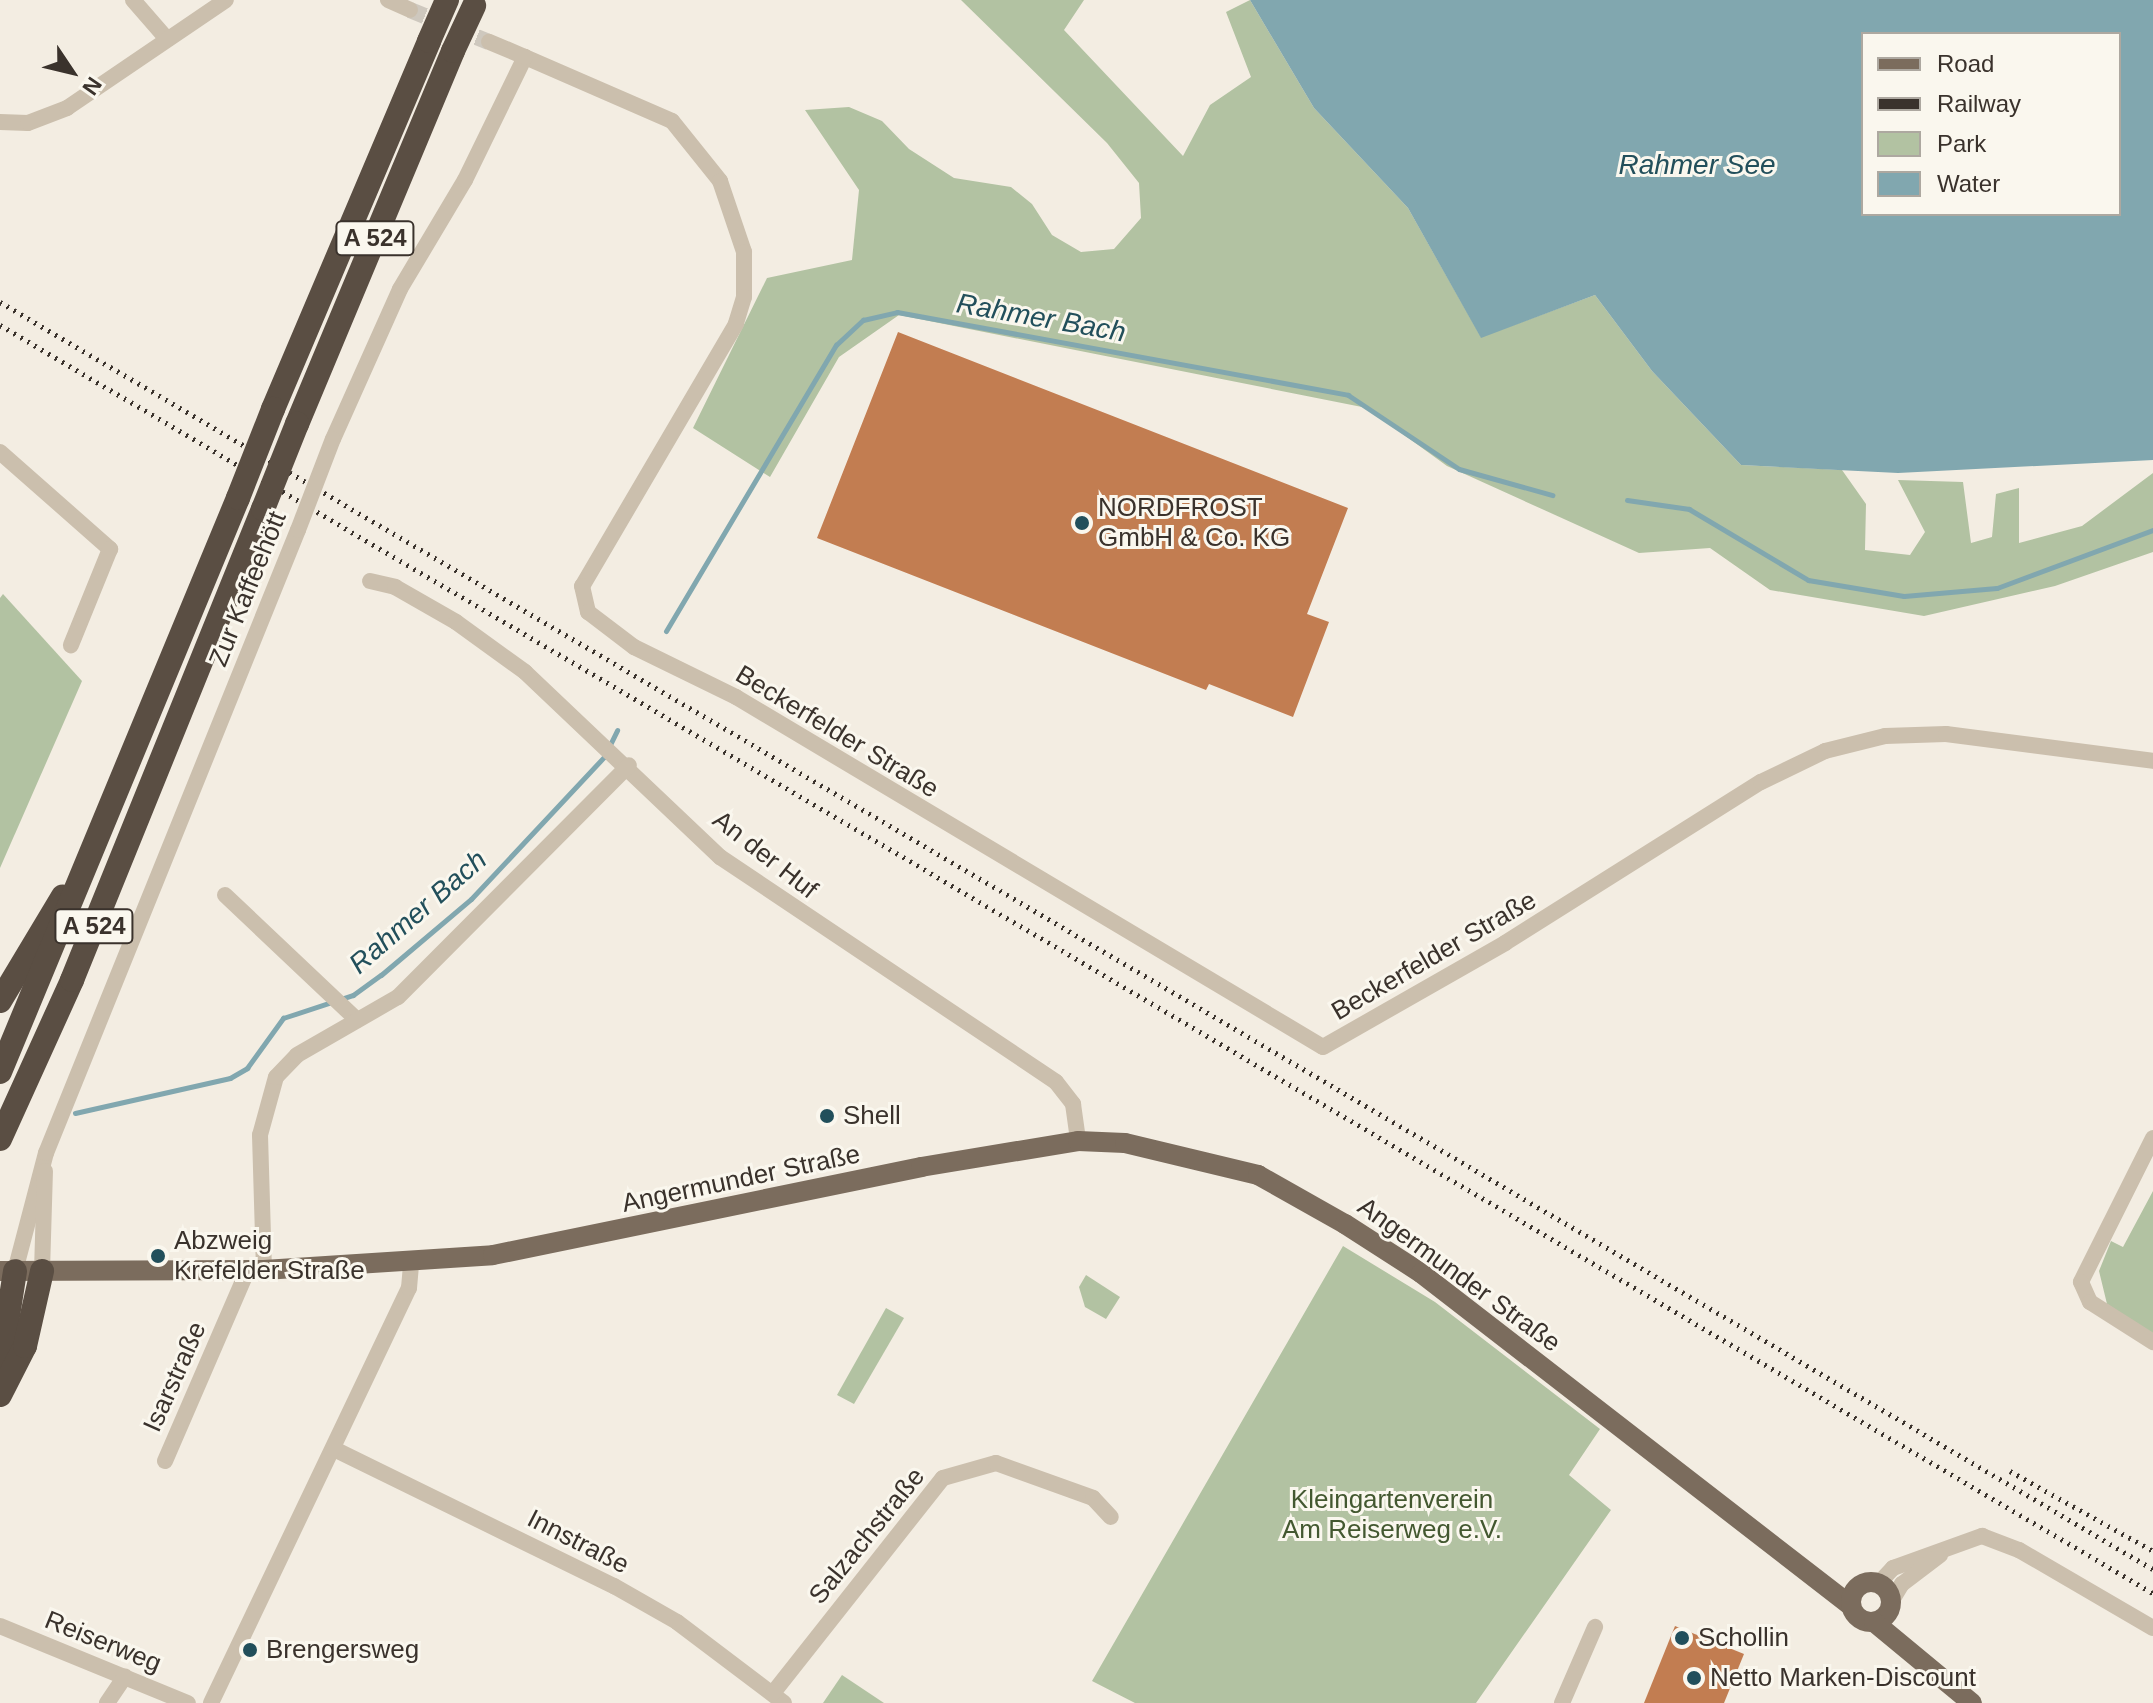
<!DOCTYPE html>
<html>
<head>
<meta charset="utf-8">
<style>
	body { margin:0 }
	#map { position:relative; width:2153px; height:1703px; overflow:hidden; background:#f3ede2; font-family:Helvetica,sans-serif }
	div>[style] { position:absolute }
	.green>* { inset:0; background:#b2c2a2 }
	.water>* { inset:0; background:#81a7af }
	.stream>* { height:5px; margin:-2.5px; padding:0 2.5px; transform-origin:2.5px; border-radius:2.5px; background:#81a7af }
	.building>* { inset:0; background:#c27d51 }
	.minor-tunnel>* { height:16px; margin-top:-8px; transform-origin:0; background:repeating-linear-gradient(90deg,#cec8be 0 16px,transparent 0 24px) }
	.minor>* { height:16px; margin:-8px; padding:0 8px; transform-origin:8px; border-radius:8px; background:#cbbfad }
	.major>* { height:20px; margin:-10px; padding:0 10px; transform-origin:10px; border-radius:10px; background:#7b6c5d }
	.major>.ring { margin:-10px; padding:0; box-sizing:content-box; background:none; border:20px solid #7b6c5d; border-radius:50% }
	.highway>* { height:24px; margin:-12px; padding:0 12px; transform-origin:12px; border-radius:12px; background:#5a4e43 }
	.rail>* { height:5px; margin-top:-2.5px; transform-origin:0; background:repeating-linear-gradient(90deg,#3a322c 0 2px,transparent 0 8px) }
	.minor-bridge>* { height:16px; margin:-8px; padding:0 8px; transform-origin:8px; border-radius:8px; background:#cbbfad }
	.highway-bridge>* { height:24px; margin:-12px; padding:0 12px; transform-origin:12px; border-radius:12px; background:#5a4e43 }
	.dots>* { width:22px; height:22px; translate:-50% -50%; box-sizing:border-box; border:4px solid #faf7ee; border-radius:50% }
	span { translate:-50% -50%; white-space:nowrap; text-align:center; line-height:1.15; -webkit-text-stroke:6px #faf7ee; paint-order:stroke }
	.shield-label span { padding:2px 6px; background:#faf7ee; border:2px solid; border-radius:6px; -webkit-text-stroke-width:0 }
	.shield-label { font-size:24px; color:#3a322c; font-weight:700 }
	.poi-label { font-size:26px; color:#3a322c }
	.left { translate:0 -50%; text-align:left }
	.street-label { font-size:26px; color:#3a322c }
	.park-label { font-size:26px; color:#435830 }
	.water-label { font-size:28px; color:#224f5b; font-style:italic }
	.legend { position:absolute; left:1861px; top:32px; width:260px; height:184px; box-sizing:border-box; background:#faf7ee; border:2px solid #ada8a0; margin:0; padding:10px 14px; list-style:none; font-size:24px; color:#3a322c }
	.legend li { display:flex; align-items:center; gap:16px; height:40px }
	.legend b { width:40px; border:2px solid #ada8a0 }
	.north { position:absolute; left:32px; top:32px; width:80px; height:80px; -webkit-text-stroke:6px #faf7ee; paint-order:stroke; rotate:125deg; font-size:22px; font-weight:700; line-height:32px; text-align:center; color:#3a322c }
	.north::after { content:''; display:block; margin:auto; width:28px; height:36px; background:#3a322c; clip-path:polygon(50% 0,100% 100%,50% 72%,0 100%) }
</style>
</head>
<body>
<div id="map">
	<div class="green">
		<i style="clip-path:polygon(961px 0,1084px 0,1064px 30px,1183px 156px,1210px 105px,1251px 77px,1226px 12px,1250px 0,1314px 108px,1408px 208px,1481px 337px,1595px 295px,1652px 371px,1741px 465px,1842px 470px,1866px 504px,1865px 550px,1910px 555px,1925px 532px,1898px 480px,1963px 482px,1971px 543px,1992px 537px,1996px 494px,2019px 488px,2019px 543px,2082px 526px,2153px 473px,2153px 552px,2055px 586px,1924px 616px,1770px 590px,1710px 548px,1639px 553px,1447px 466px,1367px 408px,899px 315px,839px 357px,770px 477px,693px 428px,767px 278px,852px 260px,859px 190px,805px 110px,849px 107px,882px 121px,909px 149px,954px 178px,1011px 187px,1032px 204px,1052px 235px,1081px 252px,1114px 249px,1141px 218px,1139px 183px,1107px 143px)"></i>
		<i style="clip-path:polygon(3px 594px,82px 681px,0 868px,0 598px)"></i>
		<i style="clip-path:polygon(2153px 1191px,2153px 1335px,2107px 1304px,2099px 1271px,2111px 1241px,2123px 1247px)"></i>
		<i style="clip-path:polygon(1343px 1246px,1435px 1302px,1600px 1429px,1569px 1475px,1611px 1510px,1476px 1703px,1135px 1703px,1092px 1681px)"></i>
		<i style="clip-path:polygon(1086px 1275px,1120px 1297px,1106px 1319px,1085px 1307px,1079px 1287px)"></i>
		<i style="clip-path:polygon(886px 1308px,904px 1318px,854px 1404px,837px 1395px)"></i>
		<i style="clip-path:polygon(842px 1675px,884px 1703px,823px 1703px)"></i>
	</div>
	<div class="water">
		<i style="clip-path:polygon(evenodd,1250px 0,2153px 0,2153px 460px,1898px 473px,1741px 465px,1652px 371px,1595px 295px,1481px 338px,1408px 208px,1314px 108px,1250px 0,1863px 34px,2119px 34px,2119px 214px,1863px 214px,1863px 34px)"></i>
	</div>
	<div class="stream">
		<i style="left:1627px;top:500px;width:63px;rotate:8.3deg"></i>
		<i style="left:1689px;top:509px;width:139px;rotate:30.8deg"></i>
		<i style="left:1808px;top:580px;width:97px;rotate:9.5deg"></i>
		<i style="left:1904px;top:596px;width:93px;rotate:-4.9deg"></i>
		<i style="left:1997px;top:588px;width:166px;rotate:-20.4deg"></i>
		<i style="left:666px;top:631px;width:333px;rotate:-59.3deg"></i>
		<i style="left:836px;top:345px;width:37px;rotate:-43deg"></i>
		<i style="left:863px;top:320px;width:35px;rotate:-13deg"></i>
		<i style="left:897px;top:312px;width:459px;rotate:10.4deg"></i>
		<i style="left:1348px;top:395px;width:133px;rotate:33.7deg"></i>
		<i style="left:1459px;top:469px;width:97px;rotate:15.6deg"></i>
		<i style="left:75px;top:1113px;width:159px;rotate:-12.7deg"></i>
		<i style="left:230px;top:1078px;width:20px;rotate:-30deg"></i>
		<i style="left:247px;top:1068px;width:62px;rotate:-54.2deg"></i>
		<i style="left:283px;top:1018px;width:74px;rotate:-18.2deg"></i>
		<i style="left:353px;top:995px;width:34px;rotate:-36deg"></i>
		<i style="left:381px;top:975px;width:118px;rotate:-40.2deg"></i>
		<i style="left:471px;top:899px;width:195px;rotate:-46.9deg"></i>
		<i style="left:604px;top:757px;width:30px;rotate:-64deg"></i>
	</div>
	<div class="building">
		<i style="clip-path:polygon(898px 332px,1348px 508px,1307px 614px,1329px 622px,1293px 717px,1209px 684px,1206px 690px,817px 538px)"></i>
		<i style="clip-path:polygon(1675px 1626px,1744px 1654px,1724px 1703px,1644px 1703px)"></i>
	</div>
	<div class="minor-tunnel">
		<i style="left:410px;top:10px;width:85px;rotate:22.1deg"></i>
	</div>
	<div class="minor">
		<i style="left:133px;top:0;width:52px;rotate:48.9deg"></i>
		<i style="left:388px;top:0;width:24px;rotate:24deg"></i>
		<i style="left:525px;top:57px;width:160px;rotate:23.5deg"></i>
		<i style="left:672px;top:121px;width:77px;rotate:51.3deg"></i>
		<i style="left:720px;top:181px;width:75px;rotate:71.3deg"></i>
		<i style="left:744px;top:252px;width:45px;rotate:90deg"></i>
		<i style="left:744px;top:297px;width:28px;rotate:107deg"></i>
		<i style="left:736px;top:324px;width:304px;rotate:120.4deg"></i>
		<i style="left:582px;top:586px;width:27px;rotate:77deg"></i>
		<i style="left:588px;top:612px;width:58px;rotate:37.3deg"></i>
		<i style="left:634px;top:647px;width:114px;rotate:26.1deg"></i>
		<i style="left:736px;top:697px;width:683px;rotate:30.81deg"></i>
		<i style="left:1323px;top:1047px;width:210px;rotate:-29.7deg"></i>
		<i style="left:1505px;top:943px;width:302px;rotate:-32.2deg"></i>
		<i style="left:1761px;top:782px;width:71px;rotate:-25.8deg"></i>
		<i style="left:1825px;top:751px;width:62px;rotate:-14deg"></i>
		<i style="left:1885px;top:736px;width:61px;rotate:-1.9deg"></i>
		<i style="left:1946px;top:734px;width:209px;rotate:7.4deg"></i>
		<i style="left:0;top:122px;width:28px;rotate:2deg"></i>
		<i style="left:28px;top:123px;width:42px;rotate:-21deg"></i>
		<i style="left:67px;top:108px;width:192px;rotate:-34.2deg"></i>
		<i style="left:333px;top:439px;width:164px;rotate:-65.9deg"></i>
		<i style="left:400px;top:289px;width:127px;rotate:-59.2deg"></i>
		<i style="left:465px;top:180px;width:137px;rotate:-64deg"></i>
		<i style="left:525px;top:57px;width:39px;rotate:-157deg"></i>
		<i style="left:0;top:452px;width:147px;rotate:41.4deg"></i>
		<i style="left:110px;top:549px;width:104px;rotate:112.1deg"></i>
		<i style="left:370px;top:581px;width:26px;rotate:13deg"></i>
		<i style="left:395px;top:587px;width:70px;rotate:29.8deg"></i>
		<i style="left:456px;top:622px;width:85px;rotate:35.9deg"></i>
		<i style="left:525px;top:672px;width:269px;rotate:43.5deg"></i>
		<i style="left:720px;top:857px;width:404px;rotate:33.8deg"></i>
		<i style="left:1056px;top:1082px;width:28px;rotate:52deg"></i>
		<i style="left:1073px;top:1104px;width:37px;rotate:82deg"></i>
		<i style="left:225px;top:895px;width:182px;rotate:43.4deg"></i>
		<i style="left:2153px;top:1138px;width:161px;rotate:116.6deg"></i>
		<i style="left:2081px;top:1282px;width:22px;rotate:66deg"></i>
		<i style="left:2090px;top:1302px;width:75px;rotate:32.4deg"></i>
		<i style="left:264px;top:1270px;width:135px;rotate:-91.7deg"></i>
		<i style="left:260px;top:1135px;width:60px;rotate:-74.6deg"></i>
		<i style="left:276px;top:1077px;width:30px;rotate:-46deg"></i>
		<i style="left:297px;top:1055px;width:116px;rotate:-29.9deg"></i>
		<i style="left:398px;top:997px;width:327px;rotate:-45.1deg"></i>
		<i style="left:15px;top:1271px;width:122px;rotate:-75.3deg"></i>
		<i style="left:46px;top:1153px;width:672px;rotate:-67.98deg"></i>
		<i style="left:42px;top:1271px;width:100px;rotate:-88.3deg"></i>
		<i style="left:334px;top:1449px;width:312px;rotate:26.1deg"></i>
		<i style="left:614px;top:1586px;width:73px;rotate:29.7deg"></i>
		<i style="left:677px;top:1622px;width:134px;rotate:37.1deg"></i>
		<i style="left:165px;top:1461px;width:209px;rotate:-66.6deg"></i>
		<i style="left:1879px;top:1583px;width:21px;rotate:-47deg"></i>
		<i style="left:1893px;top:1568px;width:95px;rotate:-19.8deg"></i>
		<i style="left:1982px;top:1536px;width:40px;rotate:21deg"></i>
		<i style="left:2019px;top:1550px;width:155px;rotate:30.2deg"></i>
		<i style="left:1891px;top:1602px;width:21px;rotate:-59deg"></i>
		<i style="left:1902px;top:1584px;width:48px;rotate:-37.3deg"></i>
		<i style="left:0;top:1626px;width:203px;rotate:22.3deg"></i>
		<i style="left:773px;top:1693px;width:274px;rotate:-51.7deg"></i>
		<i style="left:943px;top:1478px;width:55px;rotate:-15.8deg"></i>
		<i style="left:996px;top:1463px;width:103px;rotate:19.8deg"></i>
		<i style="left:1093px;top:1498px;width:26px;rotate:47deg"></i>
		<i style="left:107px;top:1703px;width:32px;rotate:-56deg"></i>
		<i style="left:211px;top:1703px;width:460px;rotate:-64.5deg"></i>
		<i style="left:409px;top:1288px;width:25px;rotate:-85deg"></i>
		<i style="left:1562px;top:1703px;width:83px;rotate:-66.5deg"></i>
	</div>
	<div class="major">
		<i style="left:0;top:1271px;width:264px;rotate:-0.2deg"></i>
		<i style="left:264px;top:1270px;width:229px;rotate:-3.7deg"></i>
		<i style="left:493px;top:1255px;width:437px;rotate:-11.6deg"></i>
		<i style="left:921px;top:1167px;width:159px;rotate:-9.4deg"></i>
		<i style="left:1078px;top:1141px;width:47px;rotate:2.4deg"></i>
		<i style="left:1125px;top:1143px;width:137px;rotate:13.5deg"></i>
		<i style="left:1258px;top:1175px;width:100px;rotate:29.4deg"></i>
		<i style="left:1345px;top:1224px;width:90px;rotate:32.8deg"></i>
		<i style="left:1421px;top:1273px;width:542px;rotate:37.74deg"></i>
		<i class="ring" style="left:1851px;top:1582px;width:20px;height:20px"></i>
		<i style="left:1874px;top:1622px;width:127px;rotate:39.6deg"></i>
	</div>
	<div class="highway">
		<i style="left:273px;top:409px;width:400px;rotate:-67deg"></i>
		<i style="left:297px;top:424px;width:404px;rotate:-67.3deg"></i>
		<i style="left:0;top:1001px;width:122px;rotate:-59deg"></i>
		<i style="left:0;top:1072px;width:621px;rotate:-67.48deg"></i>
		<i style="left:0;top:1139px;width:175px;rotate:-65.6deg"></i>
		<i style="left:72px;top:980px;width:508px;rotate:-67.93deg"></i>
		<i style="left:0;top:1367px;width:97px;rotate:-81.1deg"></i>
		<i style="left:0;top:1395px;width:55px;rotate:-63deg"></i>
		<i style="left:25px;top:1346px;width:77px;rotate:-77.2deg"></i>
	</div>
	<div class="rail">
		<i style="left:0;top:302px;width:2498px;rotate:30.48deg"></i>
		<i style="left:0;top:325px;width:2499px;rotate:30.5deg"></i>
		<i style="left:2010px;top:1471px;width:164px;rotate:29.2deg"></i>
	</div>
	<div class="minor-bridge">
		<i style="left:298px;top:530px;width:97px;rotate:-69deg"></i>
	</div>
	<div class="highway-bridge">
		<i style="left:429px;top:41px;width:45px;rotate:-66.3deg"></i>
		<i style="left:453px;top:51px;width:50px;rotate:-65deg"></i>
		<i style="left:238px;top:498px;width:96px;rotate:-68.5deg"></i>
		<i style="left:263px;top:509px;width:92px;rotate:-68.2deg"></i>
	</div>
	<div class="dots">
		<i style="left:1082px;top:523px;background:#224f5b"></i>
		<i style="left:827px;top:1116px;background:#224f5b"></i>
		<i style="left:158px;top:1256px;background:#224f5b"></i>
		<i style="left:1682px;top:1638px;background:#224f5b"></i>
		<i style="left:250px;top:1650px;background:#224f5b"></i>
		<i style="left:1694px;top:1678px;background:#224f5b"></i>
	</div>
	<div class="shield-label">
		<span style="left:375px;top:238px">A 524</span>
		<span style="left:94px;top:926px">A 524</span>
	</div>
	<div class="poi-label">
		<span class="left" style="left:1098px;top:523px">NORDFROST<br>GmbH &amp; Co. KG</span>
		<span class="left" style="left:843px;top:1116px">Shell</span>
		<span class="left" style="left:174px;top:1256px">Abzweig<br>Krefelder Straße</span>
		<span class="left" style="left:1698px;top:1638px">Schollin</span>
		<span class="left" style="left:266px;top:1650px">Brengersweg</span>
		<span class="left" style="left:1710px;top:1678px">Netto Marken-Discount</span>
	</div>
	<div class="street-label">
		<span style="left:248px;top:589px;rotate:-68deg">Zur Kaffeehött</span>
		<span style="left:837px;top:732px;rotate:31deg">Beckerfelder Straße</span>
		<span style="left:765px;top:855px;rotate:38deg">An der Huf</span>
		<span style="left:1434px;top:956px;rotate:-30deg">Beckerfelder Straße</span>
		<span style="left:741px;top:1179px;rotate:-12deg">Angermunder Straße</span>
		<span style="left:1459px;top:1275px;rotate:36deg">Angermunder Straße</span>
		<span style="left:175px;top:1377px;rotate:-66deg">Isarstraße</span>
		<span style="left:867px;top:1536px;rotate:-51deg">Salzachstraße</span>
		<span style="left:578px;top:1542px;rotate:27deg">Innstraße</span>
		<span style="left:103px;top:1642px;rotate:22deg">Reiserweg</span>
	</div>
	<div class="park-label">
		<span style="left:1392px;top:1515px">Kleingartenverein<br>Am Reiserweg e.V.</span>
	</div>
	<div class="water-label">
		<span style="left:1697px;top:165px">Rahmer See</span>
		<span style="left:1041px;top:318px;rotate:10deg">Rahmer Bach</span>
		<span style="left:418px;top:912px;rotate:-41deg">Rahmer Bach</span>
	</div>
	<ul class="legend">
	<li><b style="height:10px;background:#7b6c5d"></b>Road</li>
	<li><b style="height:10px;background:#3a322c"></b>Railway</li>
	<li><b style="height:22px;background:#b2c2a2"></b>Park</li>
	<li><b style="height:22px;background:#81a7af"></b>Water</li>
	</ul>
	<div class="north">N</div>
</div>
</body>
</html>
